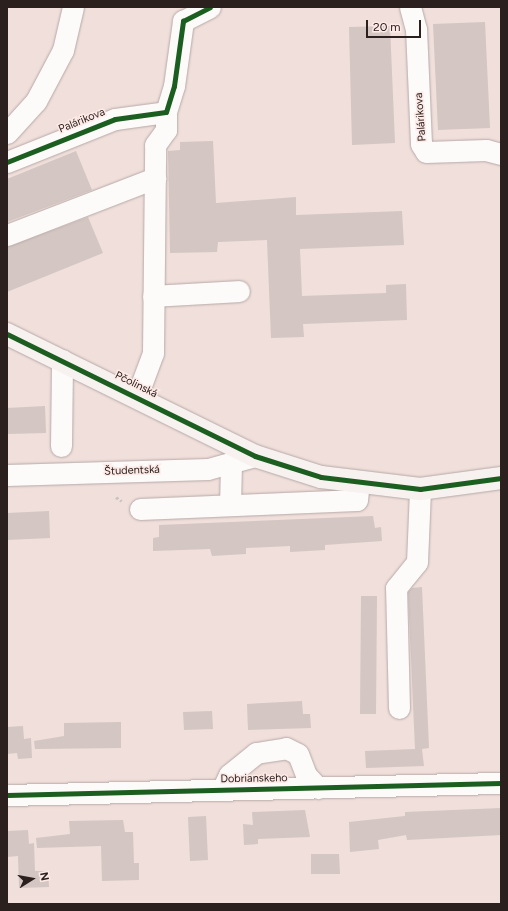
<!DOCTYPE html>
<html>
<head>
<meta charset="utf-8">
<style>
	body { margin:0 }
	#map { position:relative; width:508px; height:911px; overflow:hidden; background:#f0dfdb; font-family:Figtree,sans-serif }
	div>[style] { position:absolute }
	.building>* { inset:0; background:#d3c6c3 }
	.path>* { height:2.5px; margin-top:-1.25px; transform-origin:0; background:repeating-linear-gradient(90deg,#cbc4c3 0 3px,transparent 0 5px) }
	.roads { filter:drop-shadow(0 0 1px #b6a9a6) drop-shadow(0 0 1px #b6a9a6) }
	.minor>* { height:21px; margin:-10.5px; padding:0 10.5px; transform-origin:10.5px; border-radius:10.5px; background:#fdfafa }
	.major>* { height:22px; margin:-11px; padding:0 11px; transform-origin:11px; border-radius:11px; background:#f7f1ef }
	.cycleway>* { height:5px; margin:-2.5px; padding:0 2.5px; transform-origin:2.5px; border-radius:2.5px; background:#1b5e20 }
	span { translate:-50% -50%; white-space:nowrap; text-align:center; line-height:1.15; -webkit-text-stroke:3px #fdeae6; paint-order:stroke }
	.street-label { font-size:11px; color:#2b201e }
	.frame { position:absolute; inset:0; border:8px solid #2b201e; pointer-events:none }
	.north { position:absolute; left:12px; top:859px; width:40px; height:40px; -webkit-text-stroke:3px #fdeae6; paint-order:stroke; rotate:79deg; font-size:11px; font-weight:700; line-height:16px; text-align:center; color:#2b201e }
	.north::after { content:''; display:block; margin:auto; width:14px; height:18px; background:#2b201e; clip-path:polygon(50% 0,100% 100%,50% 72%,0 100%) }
	.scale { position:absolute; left:366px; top:20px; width:55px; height:18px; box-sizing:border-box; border:2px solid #2b201e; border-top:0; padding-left:5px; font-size:12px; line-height:14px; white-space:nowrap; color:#2b201e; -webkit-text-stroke:3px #fdeae6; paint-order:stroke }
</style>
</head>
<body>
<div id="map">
	<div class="building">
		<i style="clip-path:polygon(485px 22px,490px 128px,438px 130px,433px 24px)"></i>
		<i style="clip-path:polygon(390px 26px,395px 143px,352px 145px,349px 27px)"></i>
		<i style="clip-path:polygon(213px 141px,216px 203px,296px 197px,296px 215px,402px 211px,404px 245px,300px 249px,302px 296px,386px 293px,386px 285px,406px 284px,407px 320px,303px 324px,304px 337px,271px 338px,267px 240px,218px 242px,217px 252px,170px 253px,168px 151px,180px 150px,180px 142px)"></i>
		<i style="clip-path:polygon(76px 151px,92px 190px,7px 222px,7px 179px)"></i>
		<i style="clip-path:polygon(88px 217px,103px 253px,7px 292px,7px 247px)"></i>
		<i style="clip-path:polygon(45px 406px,46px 433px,7px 434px,7px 408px)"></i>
		<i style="clip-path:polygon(49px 511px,50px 538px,7px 540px,7px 513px)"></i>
		<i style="clip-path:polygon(373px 516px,375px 528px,381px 527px,382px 541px,325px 545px,325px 550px,290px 552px,290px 546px,246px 548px,246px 554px,212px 556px,210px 549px,153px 551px,153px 538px,159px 537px,159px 525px)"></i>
		<i style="clip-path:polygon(422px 587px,429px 748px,422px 749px,424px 766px,366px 768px,365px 751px,415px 749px,408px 592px,412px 588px)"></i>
		<i style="clip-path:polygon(361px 596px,377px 596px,376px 714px,360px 714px)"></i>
		<i style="clip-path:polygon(302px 701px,303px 714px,310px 714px,311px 728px,248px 730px,247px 704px)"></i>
		<i style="clip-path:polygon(212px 711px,213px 729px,184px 730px,183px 712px)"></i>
		<i style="clip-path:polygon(121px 722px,121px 748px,35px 749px,34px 741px,64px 736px,64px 723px)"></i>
		<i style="clip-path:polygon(23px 726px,24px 739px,31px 738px,32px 758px,18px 759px,17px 753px,7px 754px,7px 727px)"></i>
		<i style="clip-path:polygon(501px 808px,501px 835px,407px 840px,406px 835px,378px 840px,379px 849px,350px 852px,349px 822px,405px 816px,405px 812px)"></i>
		<i style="clip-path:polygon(305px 810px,310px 837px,258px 839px,258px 844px,244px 845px,243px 824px,253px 825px,252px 812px)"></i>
		<i style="clip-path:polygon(206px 816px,208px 860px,190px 861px,188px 817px)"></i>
		<i style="clip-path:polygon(123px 820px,125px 832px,133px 832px,134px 863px,139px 863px,139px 880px,102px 881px,101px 846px,37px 848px,36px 838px,70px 834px,69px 821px)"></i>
		<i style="clip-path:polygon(28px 830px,29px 844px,34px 843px,35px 871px,48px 871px,49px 887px,19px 888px,18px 856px,7px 857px,7px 831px)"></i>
		<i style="clip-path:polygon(311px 854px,339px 854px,340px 874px,311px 874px)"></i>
	</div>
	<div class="path">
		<i style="left:116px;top:497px;width:7px;rotate:34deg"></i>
	</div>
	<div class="roads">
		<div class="minor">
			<i style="left:410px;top:7px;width:23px;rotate:75deg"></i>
			<i style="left:416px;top:29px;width:115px;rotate:87.5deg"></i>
			<i style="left:421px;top:144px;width:9px;rotate:58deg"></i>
			<i style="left:426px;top:152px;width:60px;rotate:-1.9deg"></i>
			<i style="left:486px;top:150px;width:16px;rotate:15deg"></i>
			<i style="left:7px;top:133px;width:43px;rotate:-47.8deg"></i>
			<i style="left:36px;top:101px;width:58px;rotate:-62.1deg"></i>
			<i style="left:63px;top:50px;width:44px;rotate:-76.9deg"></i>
			<i style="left:7px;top:162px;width:116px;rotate:-21.7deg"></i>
			<i style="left:115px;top:119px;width:51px;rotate:-7.8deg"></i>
			<i style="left:7px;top:235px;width:159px;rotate:-21.1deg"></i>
			<i style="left:153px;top:296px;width:86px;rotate:-3.3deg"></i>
			<i style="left:137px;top:396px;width:46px;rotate:-69.6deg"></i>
			<i style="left:153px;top:353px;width:208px;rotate:-89.4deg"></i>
			<i style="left:155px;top:145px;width:19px;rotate:-54deg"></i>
			<i style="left:166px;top:130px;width:18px;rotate:-90deg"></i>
			<i style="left:166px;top:112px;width:27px;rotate:-73deg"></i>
			<i style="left:174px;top:86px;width:66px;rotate:-82.1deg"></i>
			<i style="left:183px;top:21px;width:30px;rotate:-27deg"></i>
			<i style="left:61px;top:446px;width:86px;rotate:-89.3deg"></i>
			<i style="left:7px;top:475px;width:201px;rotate:-1.7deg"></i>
			<i style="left:208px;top:469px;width:49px;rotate:-15.5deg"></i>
			<i style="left:230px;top:505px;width:42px;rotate:-88.6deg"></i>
			<i style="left:140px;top:509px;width:217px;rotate:-2.4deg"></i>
			<i style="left:357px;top:500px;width:19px;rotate:-84deg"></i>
			<i style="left:399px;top:708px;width:120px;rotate:-91.4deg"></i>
			<i style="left:396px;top:588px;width:33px;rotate:-51deg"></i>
			<i style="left:417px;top:562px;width:73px;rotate:-87.6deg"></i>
			<i style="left:222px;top:790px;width:17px;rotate:-65deg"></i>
			<i style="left:229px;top:775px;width:35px;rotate:-39deg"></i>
			<i style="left:256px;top:753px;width:30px;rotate:-9deg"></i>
			<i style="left:286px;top:748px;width:13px;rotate:27deg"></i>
			<i style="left:298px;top:754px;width:22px;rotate:69deg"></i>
			<i style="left:306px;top:775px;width:18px;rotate:47deg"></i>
			<i style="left:7px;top:795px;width:494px;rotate:-1.4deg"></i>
		</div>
		<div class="major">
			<i style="left:7px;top:334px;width:276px;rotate:26.2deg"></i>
			<i style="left:255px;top:456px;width:69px;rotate:17.7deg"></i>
			<i style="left:321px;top:477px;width:100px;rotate:6.9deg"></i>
			<i style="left:420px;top:489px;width:82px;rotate:-7.7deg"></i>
		</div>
	</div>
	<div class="cycleway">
		<i style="left:7px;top:162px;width:116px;rotate:-21.7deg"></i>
		<i style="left:115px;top:119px;width:51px;rotate:-7.8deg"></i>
		<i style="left:166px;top:112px;width:27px;rotate:-73deg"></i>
		<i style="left:174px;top:86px;width:66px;rotate:-82.1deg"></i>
		<i style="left:183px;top:21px;width:30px;rotate:-27deg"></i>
		<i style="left:7px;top:334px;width:276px;rotate:26.2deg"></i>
		<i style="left:255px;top:456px;width:69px;rotate:17.7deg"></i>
		<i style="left:321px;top:477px;width:100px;rotate:6.9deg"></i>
		<i style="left:420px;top:489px;width:82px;rotate:-7.7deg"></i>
		<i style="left:7px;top:795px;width:494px;rotate:-1.4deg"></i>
	</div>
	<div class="street-label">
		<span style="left:421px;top:117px;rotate:-94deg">Palárikova</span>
		<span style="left:82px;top:121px;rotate:-22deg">Palárikova</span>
		<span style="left:136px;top:385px;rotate:26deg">Pčolinská</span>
		<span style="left:132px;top:471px;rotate:-2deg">Študentská</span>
		<span style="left:254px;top:779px;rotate:-1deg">Dobrianskeho</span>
	</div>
	<div class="frame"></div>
	<div class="north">N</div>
	<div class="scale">20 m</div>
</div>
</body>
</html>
